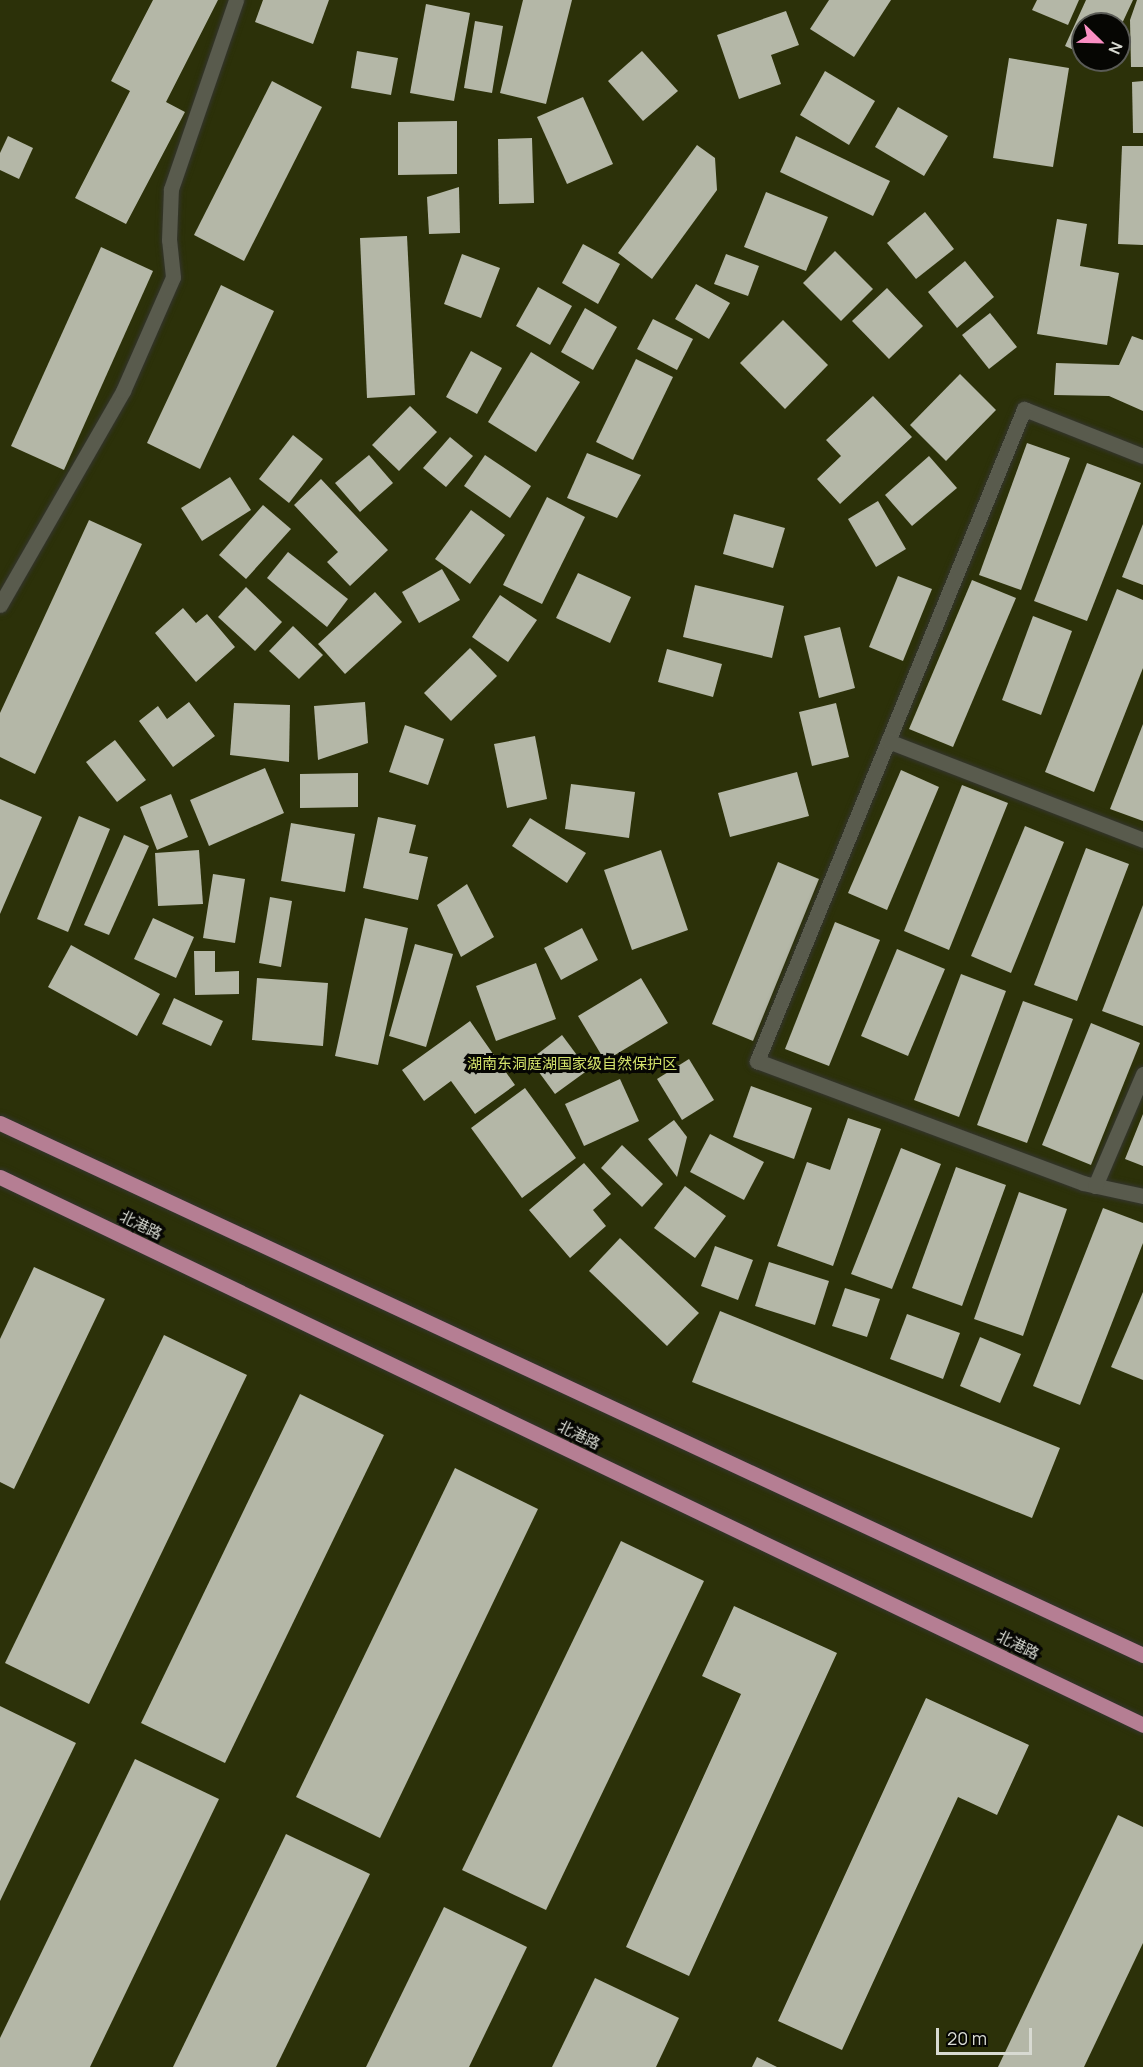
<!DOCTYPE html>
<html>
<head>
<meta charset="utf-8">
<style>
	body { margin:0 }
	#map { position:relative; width:1143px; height:2067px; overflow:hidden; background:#1a1c10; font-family:Manrope,"Noto Sans SC",sans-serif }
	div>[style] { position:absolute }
	.green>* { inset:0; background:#2c3109 }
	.building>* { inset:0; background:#b4b7a7 }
	.roads { filter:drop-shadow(0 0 2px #34352f) drop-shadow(0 0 2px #34352f) }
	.minor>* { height:15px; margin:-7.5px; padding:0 7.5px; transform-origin:7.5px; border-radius:7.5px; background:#595b4d }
	.major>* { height:15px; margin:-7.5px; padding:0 7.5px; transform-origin:7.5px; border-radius:7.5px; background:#b57e93 }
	span { translate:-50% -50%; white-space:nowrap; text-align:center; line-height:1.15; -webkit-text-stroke:6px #060603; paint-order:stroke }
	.park-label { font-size:15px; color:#d4e36b }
	.street-label { font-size:15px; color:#d8dad2 }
	.north { position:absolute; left:1071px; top:12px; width:60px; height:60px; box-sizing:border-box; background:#060603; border:2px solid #5a5b56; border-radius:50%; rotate:113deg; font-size:16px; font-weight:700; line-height:24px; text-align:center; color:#d8dad2 }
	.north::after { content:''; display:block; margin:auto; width:21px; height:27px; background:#fb8fc4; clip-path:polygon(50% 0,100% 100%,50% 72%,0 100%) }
	.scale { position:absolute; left:936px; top:2028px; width:96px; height:27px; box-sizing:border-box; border:3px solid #d8dad2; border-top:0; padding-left:8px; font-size:18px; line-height:21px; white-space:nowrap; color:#d8dad2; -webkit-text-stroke:4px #060603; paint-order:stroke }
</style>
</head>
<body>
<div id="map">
	<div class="green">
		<i style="clip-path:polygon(evenodd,0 0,1143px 0,1143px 2067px,0 2067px,0 0,1083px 24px,1119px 24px,1119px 60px,1083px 60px,1083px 24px)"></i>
	</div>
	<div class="building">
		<i style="clip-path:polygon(153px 0,218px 0,166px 102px,185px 112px,126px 224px,75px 198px,130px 91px,111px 81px)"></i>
		<i style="clip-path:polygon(263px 0,329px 0,313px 44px,255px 22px)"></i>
		<i style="clip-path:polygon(523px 0,572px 0,546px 104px,500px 93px)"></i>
		<i style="clip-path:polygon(829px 0,891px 0,854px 57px,810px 29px)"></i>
		<i style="clip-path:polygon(1037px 0,1079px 0,1068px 25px,1032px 10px)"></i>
		<i style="clip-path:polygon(1086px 0,1133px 0,1119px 30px,1119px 24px,1083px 24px,1083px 54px,1065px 46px)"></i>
		<i style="clip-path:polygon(1137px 0,1143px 0,1143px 67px,1131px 67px,1130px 20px)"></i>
		<i style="clip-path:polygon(426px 4px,470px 13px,454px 101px,410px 93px)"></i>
		<i style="clip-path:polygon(786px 11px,799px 45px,771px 55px,781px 84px,739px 99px,717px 35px)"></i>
		<i style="clip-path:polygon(475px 21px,503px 26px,492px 93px,464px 88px)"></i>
		<i style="clip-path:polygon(357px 51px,398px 58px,391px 95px,351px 88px)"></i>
		<i style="clip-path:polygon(642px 51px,678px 91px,643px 121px,608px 81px)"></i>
		<i style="clip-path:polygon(1009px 58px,1069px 68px,1053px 167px,993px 158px)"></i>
		<i style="clip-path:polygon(825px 71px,875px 101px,849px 145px,800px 115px)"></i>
		<i style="clip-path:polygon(272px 81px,322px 107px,244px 261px,194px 235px)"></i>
		<i style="clip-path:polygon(1143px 81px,1143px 133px,1133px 133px,1132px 82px)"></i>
		<i style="clip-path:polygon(583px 97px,613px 164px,567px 184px,537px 117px)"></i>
		<i style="clip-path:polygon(898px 107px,948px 136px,924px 176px,875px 147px)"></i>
		<i style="clip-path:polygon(457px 121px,457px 174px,398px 175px,398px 122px)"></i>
		<i style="clip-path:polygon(8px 136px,33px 148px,19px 179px,0 170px,0 153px)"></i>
		<i style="clip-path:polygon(796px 136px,890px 181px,873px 216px,780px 172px)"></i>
		<i style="clip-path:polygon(532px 138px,534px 203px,499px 204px,498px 139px)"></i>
		<i style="clip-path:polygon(697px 145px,715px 158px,717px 190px,652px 279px,618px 253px)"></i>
		<i style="clip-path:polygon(1122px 146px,1143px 146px,1143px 245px,1118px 244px)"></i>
		<i style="clip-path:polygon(459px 187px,460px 233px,429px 234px,427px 197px)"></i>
		<i style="clip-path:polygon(766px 192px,828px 217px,806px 271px,744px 247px)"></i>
		<i style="clip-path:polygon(925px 212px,954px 249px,916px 279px,887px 243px)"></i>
		<i style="clip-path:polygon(1057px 219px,1087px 224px,1080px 266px,1119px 273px,1107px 345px,1037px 334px)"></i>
		<i style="clip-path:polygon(407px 236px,415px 395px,367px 398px,360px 238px)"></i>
		<i style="clip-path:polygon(583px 244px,620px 264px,598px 304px,562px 283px)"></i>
		<i style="clip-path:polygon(101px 247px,153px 271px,64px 470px,11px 446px)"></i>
		<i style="clip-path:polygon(835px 251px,873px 289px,841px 321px,803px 283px)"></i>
		<i style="clip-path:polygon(462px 254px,500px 268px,481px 318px,444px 304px)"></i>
		<i style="clip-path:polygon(726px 254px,759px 266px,748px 296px,714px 284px)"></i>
		<i style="clip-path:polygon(965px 261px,994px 297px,957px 328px,928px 292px)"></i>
		<i style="clip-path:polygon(696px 284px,730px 303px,709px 339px,675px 319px)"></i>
		<i style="clip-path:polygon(221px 285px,274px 311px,200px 469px,147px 443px)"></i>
		<i style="clip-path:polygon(538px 287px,572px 306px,550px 345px,516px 326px)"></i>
		<i style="clip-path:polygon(887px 288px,923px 326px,889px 359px,852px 321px)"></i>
		<i style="clip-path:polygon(585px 308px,617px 327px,593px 370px,561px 352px)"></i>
		<i style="clip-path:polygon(990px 313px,1017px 347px,989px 369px,962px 335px)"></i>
		<i style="clip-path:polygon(653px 319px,693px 339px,677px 370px,637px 349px)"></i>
		<i style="clip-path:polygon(783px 320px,828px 365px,785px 409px,740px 363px)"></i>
		<i style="clip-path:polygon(1132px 336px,1143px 340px,1143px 411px,1109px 396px,1054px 395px,1056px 363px,1119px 365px)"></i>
		<i style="clip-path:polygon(471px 351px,502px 368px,477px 414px,446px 397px)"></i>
		<i style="clip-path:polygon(531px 352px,580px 382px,536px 452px,488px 422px)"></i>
		<i style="clip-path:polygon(636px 359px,673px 377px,633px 460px,596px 442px)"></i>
		<i style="clip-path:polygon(960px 374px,996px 410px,946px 461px,910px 425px)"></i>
		<i style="clip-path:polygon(873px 396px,912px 437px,840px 504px,817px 479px,841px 456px,826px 440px)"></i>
		<i style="clip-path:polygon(410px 406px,437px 432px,399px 471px,372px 445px)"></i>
		<i style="clip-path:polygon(293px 435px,323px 459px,289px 503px,259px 479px)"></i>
		<i style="clip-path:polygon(450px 437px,473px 456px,446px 487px,423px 468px)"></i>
		<i style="clip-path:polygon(1027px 443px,1070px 458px,1021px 590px,979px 575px)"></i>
		<i style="clip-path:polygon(587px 453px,641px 475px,617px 518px,567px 498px)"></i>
		<i style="clip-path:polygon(369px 455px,393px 483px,360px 512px,335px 483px)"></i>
		<i style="clip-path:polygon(485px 455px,531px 486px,510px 518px,464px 486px)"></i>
		<i style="clip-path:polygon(929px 456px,957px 488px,912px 526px,885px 495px)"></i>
		<i style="clip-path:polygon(1087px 463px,1141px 483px,1087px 621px,1034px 601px)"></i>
		<i style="clip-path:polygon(230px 477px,251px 510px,202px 541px,181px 508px)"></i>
		<i style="clip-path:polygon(321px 479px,388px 550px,350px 586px,327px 562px,338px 552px,294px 505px)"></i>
		<i style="clip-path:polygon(547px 497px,585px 517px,542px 604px,503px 585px)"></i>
		<i style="clip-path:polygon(878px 501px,906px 549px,876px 567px,848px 519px)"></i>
		<i style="clip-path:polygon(263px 505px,291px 529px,246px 579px,219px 555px)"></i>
		<i style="clip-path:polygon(471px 510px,505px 535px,470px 584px,435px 559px)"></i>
		<i style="clip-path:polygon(734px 514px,785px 528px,773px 568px,723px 554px)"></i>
		<i style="clip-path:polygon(89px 520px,142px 544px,35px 774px,0 757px,0 713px)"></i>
		<i style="clip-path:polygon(1143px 524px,1143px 585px,1122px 577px)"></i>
		<i style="clip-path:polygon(288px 552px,348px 599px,327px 627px,267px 578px)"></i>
		<i style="clip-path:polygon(442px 569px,460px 600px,419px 623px,402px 592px)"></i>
		<i style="clip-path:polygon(578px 573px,631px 597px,610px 643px,556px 618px)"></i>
		<i style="clip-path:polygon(898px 576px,932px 589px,903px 661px,869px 647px)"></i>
		<i style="clip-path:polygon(972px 580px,1016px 598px,953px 747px,909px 729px)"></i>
		<i style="clip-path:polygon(695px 585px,784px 606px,772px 658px,683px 637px)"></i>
		<i style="clip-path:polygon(246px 587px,282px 622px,255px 651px,218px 617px)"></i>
		<i style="clip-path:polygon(1117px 589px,1143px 600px,1143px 668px,1094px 792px,1045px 772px)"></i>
		<i style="clip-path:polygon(375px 592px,402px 622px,345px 674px,318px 644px)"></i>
		<i style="clip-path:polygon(500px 595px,537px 620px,508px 662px,472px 637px)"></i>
		<i style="clip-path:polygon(183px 608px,196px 623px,207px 614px,235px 647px,196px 682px,155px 633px)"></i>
		<i style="clip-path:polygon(1033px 616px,1072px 631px,1041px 715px,1002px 700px)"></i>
		<i style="clip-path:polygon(293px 626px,323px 655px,299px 679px,269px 651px)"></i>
		<i style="clip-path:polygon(840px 627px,855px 688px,819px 698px,804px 636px)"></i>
		<i style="clip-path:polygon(470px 648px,497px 676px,451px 721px,424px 693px)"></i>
		<i style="clip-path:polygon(667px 649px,722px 664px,713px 697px,658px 682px)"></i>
		<i style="clip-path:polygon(189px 702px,215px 736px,173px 767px,139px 721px,158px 706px,167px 719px)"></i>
		<i style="clip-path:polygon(365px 702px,368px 743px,318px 760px,314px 706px)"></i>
		<i style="clip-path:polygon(234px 703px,290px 705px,289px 762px,230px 755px)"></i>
		<i style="clip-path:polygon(836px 703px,849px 757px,812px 766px,799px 712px)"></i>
		<i style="clip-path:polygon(1143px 724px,1143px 821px,1110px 809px)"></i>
		<i style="clip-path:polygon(405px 725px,444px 739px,428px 785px,389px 772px)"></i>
		<i style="clip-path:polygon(535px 736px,547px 799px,507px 808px,494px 744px)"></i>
		<i style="clip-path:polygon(115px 740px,146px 780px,117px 802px,86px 762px)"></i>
		<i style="clip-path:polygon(265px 768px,284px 813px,209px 846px,190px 800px)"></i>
		<i style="clip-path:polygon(901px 770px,939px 787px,887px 910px,848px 893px)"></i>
		<i style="clip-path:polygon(797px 772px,809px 816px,730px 837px,718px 793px)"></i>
		<i style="clip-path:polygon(358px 773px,358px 807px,300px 808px,300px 774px)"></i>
		<i style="clip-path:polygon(571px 784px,635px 792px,629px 838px,565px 829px)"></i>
		<i style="clip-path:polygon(962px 785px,1008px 803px,949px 950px,904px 931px)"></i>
		<i style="clip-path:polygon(171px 794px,188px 837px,157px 850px,140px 807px)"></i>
		<i style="clip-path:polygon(0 799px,42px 817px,0 914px)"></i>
		<i style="clip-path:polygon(79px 816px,110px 829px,68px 932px,37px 919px)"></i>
		<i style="clip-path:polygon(378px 817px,416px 825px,409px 853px,428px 857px,418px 900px,363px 888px)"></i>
		<i style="clip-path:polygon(530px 818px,586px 853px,567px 883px,512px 846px)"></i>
		<i style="clip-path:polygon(291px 823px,355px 834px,345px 892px,281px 881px)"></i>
		<i style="clip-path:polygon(1025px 826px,1064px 842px,1011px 973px,971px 956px)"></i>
		<i style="clip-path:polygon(124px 835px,149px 846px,109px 935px,84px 925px)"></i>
		<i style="clip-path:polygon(1086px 848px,1129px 864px,1077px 1001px,1034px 985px)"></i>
		<i style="clip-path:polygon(199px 850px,203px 904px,158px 906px,155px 853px)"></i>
		<i style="clip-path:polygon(661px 850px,688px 930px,632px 950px,604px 870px)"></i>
		<i style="clip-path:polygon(778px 862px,819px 879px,753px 1041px,712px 1024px)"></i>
		<i style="clip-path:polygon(213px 874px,245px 879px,235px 943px,203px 938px)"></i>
		<i style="clip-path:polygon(467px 884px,494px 937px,461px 957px,437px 905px)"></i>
		<i style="clip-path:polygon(270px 897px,292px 901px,281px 967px,259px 963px)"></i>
		<i style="clip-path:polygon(1143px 905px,1143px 1026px,1102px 1011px)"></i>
		<i style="clip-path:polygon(153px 918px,194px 937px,176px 978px,134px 959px)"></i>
		<i style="clip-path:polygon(365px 918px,408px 928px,378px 1065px,335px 1056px)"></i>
		<i style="clip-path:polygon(835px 922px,880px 940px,829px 1066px,785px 1049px)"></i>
		<i style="clip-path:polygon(582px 928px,598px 960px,561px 980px,544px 948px)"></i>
		<i style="clip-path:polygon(415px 944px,453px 954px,426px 1047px,389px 1036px)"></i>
		<i style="clip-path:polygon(71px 945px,160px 994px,137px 1036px,48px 987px)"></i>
		<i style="clip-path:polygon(897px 949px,945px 969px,908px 1056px,861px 1036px)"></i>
		<i style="clip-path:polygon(194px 951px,215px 951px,215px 972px,239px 971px,239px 994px,195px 995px)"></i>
		<i style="clip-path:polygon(536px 963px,556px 1019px,496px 1041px,476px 986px)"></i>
		<i style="clip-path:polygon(961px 974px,1006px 991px,959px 1117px,914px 1100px)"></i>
		<i style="clip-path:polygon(257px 978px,328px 983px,323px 1046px,252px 1040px)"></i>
		<i style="clip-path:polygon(641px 978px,668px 1023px,605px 1061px,578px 1016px)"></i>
		<i style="clip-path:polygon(174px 998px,223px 1021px,211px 1046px,162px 1024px)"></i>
		<i style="clip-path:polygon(1023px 1001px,1073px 1019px,1027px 1143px,977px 1125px)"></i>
		<i style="clip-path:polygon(470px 1021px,515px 1085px,475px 1114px,451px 1081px,424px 1101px,402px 1070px)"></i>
		<i style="clip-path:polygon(1091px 1023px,1140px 1043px,1091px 1165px,1042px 1145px)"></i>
		<i style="clip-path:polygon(562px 1035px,588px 1070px,555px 1094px,530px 1060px)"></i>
		<i style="clip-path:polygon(689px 1059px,714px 1100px,682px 1120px,657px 1079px)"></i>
		<i style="clip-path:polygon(620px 1079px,639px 1121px,584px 1146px,565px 1104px)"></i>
		<i style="clip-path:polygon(751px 1086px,812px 1108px,794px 1159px,733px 1137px)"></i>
		<i style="clip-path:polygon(525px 1088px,576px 1158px,522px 1198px,471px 1128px)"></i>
		<i style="clip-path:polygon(1143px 1114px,1143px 1166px,1125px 1159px)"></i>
		<i style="clip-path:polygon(848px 1118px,881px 1129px,833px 1266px,777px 1246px,807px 1162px,830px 1170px)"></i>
		<i style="clip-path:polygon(674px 1120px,687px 1137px,677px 1177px,648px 1139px)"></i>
		<i style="clip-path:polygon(710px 1134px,764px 1162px,744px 1200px,690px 1172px)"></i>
		<i style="clip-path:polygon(622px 1145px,663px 1184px,642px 1207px,601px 1168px)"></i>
		<i style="clip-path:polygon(901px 1148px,941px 1164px,892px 1289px,851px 1274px)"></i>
		<i style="clip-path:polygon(584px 1163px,611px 1194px,593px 1210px,606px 1226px,570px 1258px,529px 1210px)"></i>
		<i style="clip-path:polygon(956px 1167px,1006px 1185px,962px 1306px,912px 1288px)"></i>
		<i style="clip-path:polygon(685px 1186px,726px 1216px,695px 1258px,654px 1228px)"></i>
		<i style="clip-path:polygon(1019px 1192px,1067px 1209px,1023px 1336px,974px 1319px)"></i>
		<i style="clip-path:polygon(1103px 1208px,1143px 1223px,1143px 1243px,1080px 1405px,1033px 1386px)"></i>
		<i style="clip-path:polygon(620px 1238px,699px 1313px,667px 1346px,589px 1271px)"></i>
		<i style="clip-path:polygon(715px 1246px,753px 1260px,738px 1300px,701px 1286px)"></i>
		<i style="clip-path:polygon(769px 1262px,829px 1281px,815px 1325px,755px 1306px)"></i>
		<i style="clip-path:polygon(34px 1267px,105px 1299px,14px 1489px,0 1482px,0 1339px)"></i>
		<i style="clip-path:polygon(845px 1288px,880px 1299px,867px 1337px,832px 1326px)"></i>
		<i style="clip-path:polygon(1143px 1292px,1143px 1380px,1111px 1367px)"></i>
		<i style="clip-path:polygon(720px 1311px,1060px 1448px,1032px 1518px,692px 1382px)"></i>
		<i style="clip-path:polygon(907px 1314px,960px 1333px,943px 1379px,890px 1359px)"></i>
		<i style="clip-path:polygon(164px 1335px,247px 1375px,89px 1704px,5px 1663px)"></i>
		<i style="clip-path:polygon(980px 1337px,1021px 1354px,1000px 1403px,960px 1386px)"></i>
		<i style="clip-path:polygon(300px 1394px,384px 1435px,225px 1763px,141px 1723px)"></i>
		<i style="clip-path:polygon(455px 1468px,538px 1509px,380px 1838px,296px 1797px)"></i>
		<i style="clip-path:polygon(621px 1541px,704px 1581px,546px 1910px,462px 1870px)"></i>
		<i style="clip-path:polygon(734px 1606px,837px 1653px,689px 1976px,626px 1947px,741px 1694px,702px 1676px)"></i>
		<i style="clip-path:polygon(926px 1698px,1029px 1745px,997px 1815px,958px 1797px,842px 2050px,778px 2021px)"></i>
		<i style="clip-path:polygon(0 1706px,76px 1743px,0 1901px)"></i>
		<i style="clip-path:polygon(135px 1759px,219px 1799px,90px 2067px,0 2067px,0 2038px)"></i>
		<i style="clip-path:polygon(1118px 1815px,1143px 1827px,1143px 1943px,1084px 2067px,998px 2067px)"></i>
		<i style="clip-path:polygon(286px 1834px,370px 1874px,276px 2067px,173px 2067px)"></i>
		<i style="clip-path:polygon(444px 1907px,527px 1947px,469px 2067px,366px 2067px)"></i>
		<i style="clip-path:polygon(595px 1978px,679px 2018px,656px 2067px,552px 2067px)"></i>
		<i style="clip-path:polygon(757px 2057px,777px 2067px,752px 2067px)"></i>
	</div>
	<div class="roads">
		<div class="minor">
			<i style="left:1143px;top:456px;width:128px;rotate:-158.4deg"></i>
			<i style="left:1024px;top:409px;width:705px;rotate:112.27deg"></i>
			<i style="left:757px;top:1061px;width:348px;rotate:20.5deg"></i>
			<i style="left:1083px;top:1183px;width:61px;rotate:12.2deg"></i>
			<i style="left:0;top:605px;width:247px;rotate:-60.1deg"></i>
			<i style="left:123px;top:391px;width:124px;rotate:-66.3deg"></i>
			<i style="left:173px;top:277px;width:37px;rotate:-96deg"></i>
			<i style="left:169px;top:240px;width:51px;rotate:-87.8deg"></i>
			<i style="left:171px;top:189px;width:200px;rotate:-71deg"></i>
			<i style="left:888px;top:741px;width:274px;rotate:21.2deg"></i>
			<i style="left:1095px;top:1186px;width:122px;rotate:-66.8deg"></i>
		</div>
		<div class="major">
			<i style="left:0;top:1123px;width:1261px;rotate:24.96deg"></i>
			<i style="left:0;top:1177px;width:1268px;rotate:25.61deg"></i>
		</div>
	</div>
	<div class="park-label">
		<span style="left:572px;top:1064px">湖南东洞庭湖国家级自然保护区</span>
	</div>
	<div class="street-label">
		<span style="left:141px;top:1225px;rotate:26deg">北港路</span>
		<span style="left:579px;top:1435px;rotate:26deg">北港路</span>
		<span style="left:1018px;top:1645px;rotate:26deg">北港路</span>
	</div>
	<div class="north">N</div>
	<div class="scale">20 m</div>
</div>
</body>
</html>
